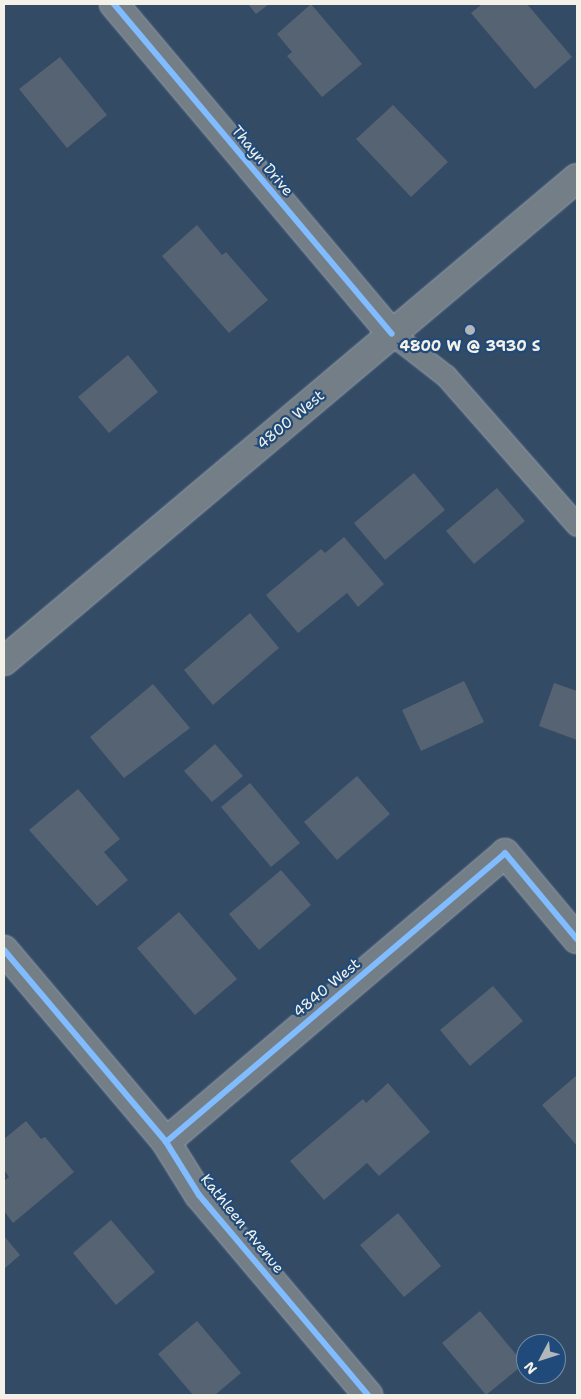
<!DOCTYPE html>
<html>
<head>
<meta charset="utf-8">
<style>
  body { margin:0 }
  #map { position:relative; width:581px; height:1399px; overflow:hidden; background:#344b65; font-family:"Shantell Sans",sans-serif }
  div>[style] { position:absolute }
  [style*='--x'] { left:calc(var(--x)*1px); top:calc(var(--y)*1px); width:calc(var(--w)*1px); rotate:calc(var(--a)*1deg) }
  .building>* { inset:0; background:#566372 }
  .roads { filter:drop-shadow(0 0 1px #9ba5af) drop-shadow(0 0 1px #9ba5af) }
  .service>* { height:21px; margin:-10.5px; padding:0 10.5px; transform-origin:10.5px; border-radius:10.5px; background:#737e87 }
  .minor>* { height:28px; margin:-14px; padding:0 14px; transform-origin:14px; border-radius:14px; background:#737e87 }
  .secondary>* { height:28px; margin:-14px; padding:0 14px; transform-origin:14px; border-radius:14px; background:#737e87 }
  .cycleway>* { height:6px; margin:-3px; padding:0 3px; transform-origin:3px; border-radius:3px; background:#80bcff }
  .dots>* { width:14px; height:14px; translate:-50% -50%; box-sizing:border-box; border:2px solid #1f4a7a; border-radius:50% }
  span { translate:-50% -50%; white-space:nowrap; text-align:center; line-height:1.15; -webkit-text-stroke:4.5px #1f4a7a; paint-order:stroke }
  .street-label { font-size:15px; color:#f4f1e8 }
  .poi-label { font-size:15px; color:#f4f1e8; font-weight:700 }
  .frame { position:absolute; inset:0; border:5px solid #f4f1e8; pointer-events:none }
  .north { position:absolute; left:516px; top:1334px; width:50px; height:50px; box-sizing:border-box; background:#1f4a7a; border:1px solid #748da6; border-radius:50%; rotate:230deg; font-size:14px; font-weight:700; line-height:20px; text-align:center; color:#f4f1e8 }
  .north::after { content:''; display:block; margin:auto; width:18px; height:22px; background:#b1b7ba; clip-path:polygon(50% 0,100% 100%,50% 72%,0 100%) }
</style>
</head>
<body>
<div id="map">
  <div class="building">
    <i style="clip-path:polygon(248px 4px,269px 4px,256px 14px)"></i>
    <i style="clip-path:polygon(311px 4px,362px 64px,322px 97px,287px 56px,292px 52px,277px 34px)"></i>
    <i style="clip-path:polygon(482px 4px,527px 4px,572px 57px,535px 89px,471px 13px)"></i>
    <i style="clip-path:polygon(60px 57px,107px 115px,67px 148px,19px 89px)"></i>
    <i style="clip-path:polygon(393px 105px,448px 162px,411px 197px,356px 139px)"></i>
    <i style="clip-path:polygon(197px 225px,222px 255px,226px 252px,268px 300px,229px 333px,162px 256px)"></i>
    <i style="clip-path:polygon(128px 355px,158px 392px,109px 433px,78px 397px)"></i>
    <i style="clip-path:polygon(414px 473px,445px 510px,385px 560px,354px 523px)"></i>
    <i style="clip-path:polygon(497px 488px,525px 521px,474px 564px,446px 531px)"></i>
    <i style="clip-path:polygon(344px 537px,384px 584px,358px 607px,347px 593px,298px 633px,266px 595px,321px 549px,325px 553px)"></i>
    <i style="clip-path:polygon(250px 613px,279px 648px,213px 705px,184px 670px)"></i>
    <i style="clip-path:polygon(464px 681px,484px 722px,421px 751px,402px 710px)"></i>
    <i style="clip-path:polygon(554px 683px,577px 691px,577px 740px,539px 726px)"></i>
    <i style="clip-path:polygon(153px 684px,190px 728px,124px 778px,90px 737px)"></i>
    <i style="clip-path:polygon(215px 744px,243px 776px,212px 802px,184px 771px)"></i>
    <i style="clip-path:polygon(357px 776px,390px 814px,337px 860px,304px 822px)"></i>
    <i style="clip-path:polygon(250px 783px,300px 843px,271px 867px,221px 807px)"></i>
    <i style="clip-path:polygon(78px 789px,120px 839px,104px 852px,128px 880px,97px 906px,29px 830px)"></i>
    <i style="clip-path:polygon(281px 870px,311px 905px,259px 950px,229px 914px)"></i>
    <i style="clip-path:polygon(179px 912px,237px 979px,195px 1015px,137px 948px)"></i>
    <i style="clip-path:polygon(493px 986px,523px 1021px,470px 1066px,440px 1030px)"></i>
    <i style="clip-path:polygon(577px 1075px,577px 1146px,542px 1105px)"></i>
    <i style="clip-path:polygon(388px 1083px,430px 1132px,379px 1176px,367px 1163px,324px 1200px,290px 1161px,363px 1099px,366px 1103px)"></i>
    <i style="clip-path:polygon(26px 1121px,41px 1139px,45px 1137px,74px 1172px,13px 1223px,4px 1211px,4px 1181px,9px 1177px,4px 1170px,4px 1139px)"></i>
    <i style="clip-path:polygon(398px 1213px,441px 1266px,404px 1297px,360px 1245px)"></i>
    <i style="clip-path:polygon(111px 1220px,155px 1272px,116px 1305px,73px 1253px)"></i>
    <i style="clip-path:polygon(4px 1236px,20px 1255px,4px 1269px)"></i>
    <i style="clip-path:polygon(480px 1311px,524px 1364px,486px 1395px,442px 1343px)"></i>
    <i style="clip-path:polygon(197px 1321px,241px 1373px,215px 1395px,193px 1395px,158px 1354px)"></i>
  </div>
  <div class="roads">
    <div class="service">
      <i style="--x:392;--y:334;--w:68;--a:37.9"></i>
      <i style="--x:446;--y:376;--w:198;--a:48.7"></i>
    </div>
    <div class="minor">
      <i style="--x:114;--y:4;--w:431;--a:49.9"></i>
      <i style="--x:4;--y:950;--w:251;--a:49.8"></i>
      <i style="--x:166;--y:1142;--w:62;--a:58.1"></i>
      <i style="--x:199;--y:1195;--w:262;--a:49.8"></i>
      <i style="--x:166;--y:1142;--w:445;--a:-40.4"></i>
      <i style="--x:505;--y:853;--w:112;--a:50.1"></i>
    </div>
    <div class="secondary">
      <i style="--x:4;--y:661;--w:749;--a:-40.13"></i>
    </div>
  </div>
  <div class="cycleway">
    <i style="--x:114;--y:4;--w:431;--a:49.9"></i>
    <i style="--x:4;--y:950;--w:251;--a:49.8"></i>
    <i style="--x:166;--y:1142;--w:62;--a:58.1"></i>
    <i style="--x:199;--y:1195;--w:262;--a:49.8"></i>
    <i style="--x:166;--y:1142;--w:445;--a:-40.4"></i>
    <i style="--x:505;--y:853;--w:112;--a:50.1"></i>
  </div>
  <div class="dots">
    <i style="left:470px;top:330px;background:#b1b7ba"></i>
  </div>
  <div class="street-label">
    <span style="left:262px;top:161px;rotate:50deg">Thayn Drive</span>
    <span style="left:291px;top:420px;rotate:-40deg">4800 West</span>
    <span style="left:327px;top:988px;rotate:-40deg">4840 West</span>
    <span style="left:242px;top:1224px;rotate:51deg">Kathleen Avenue</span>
  </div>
  <div class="poi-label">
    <span style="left:470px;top:347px">4800 W @ 3930 S</span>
  </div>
  <div class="frame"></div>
  <div class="north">N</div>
</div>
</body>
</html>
